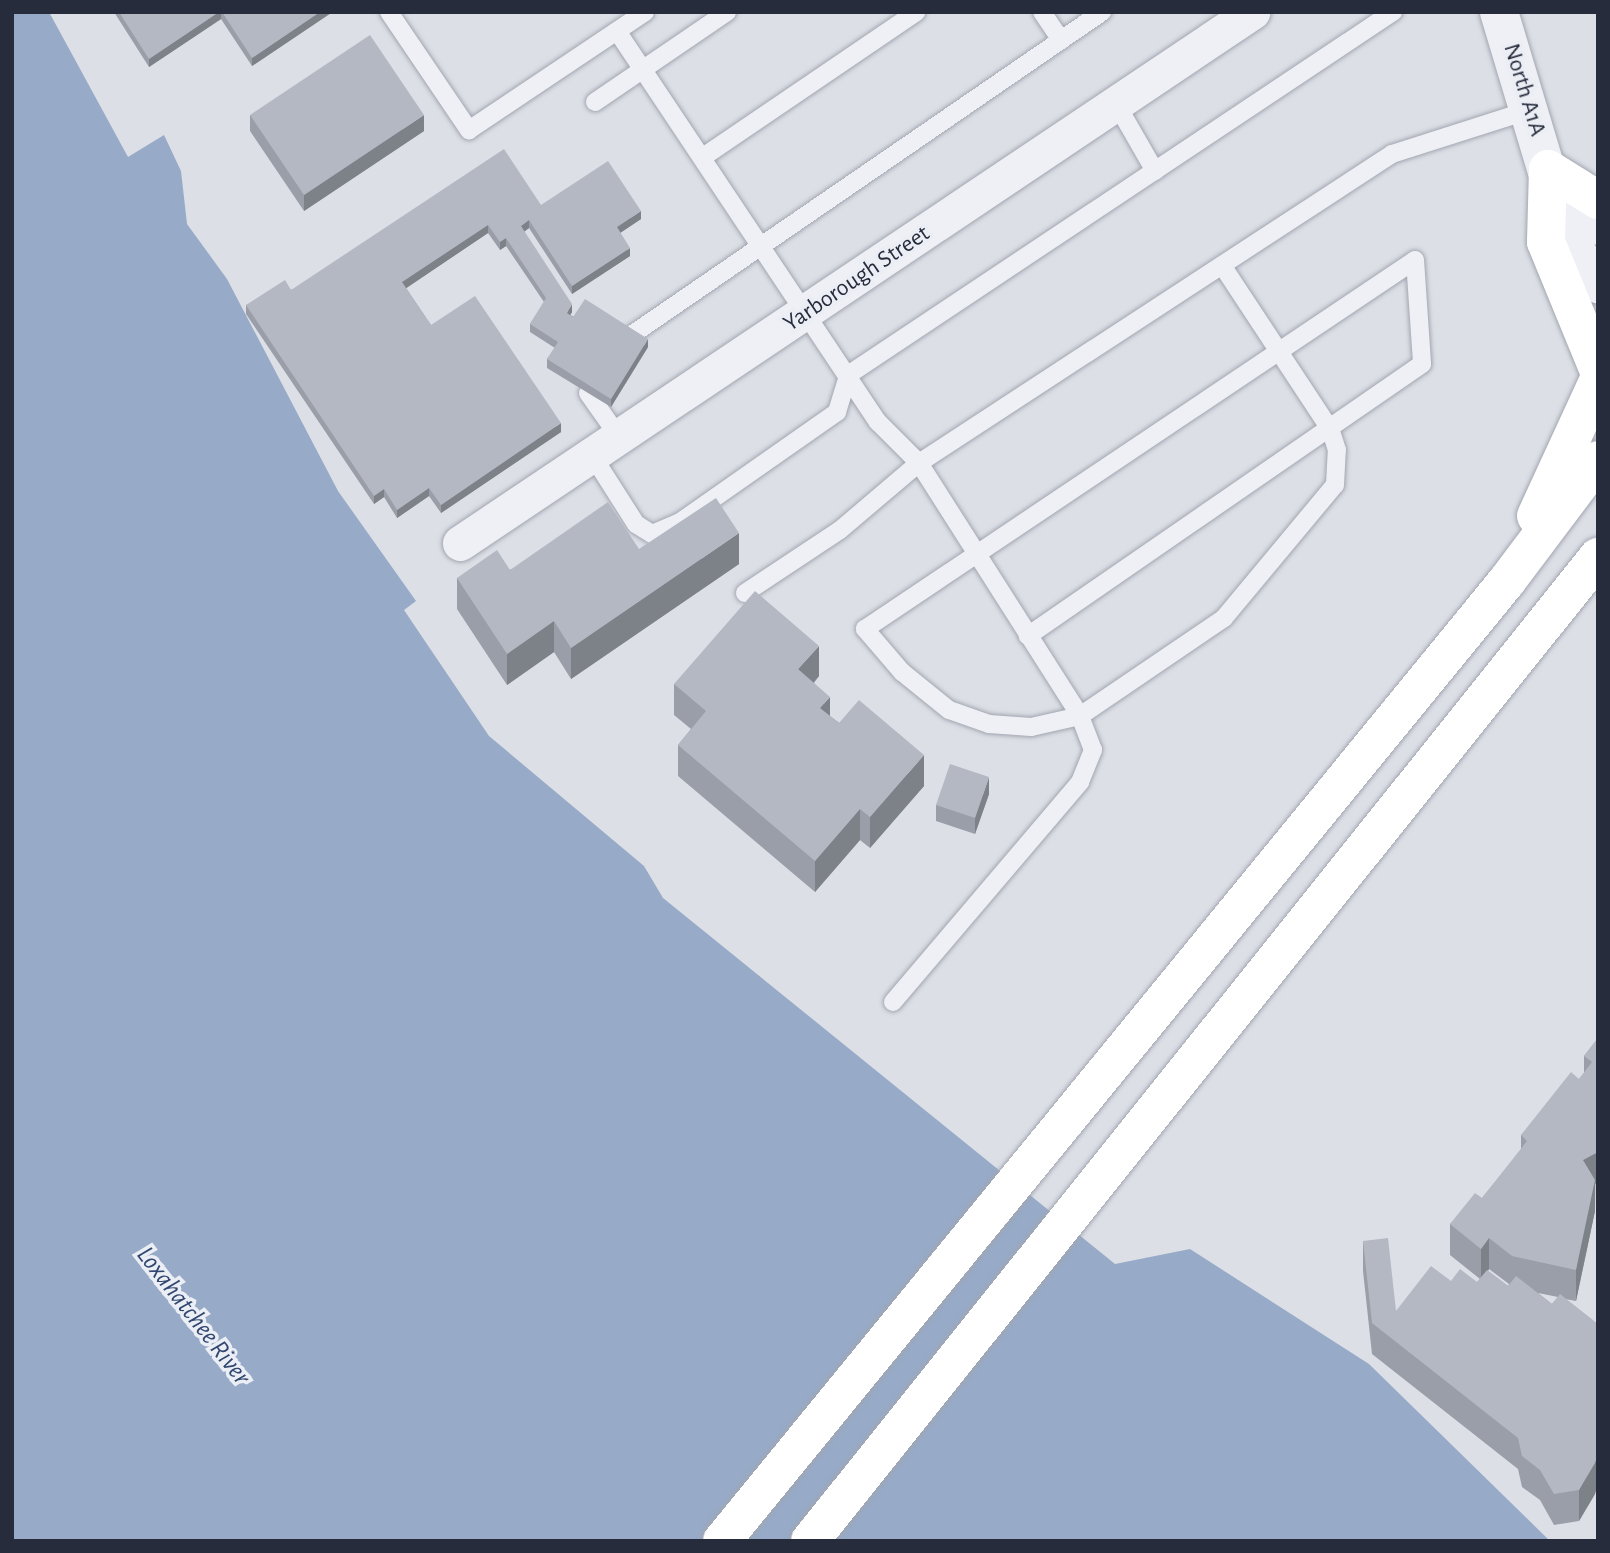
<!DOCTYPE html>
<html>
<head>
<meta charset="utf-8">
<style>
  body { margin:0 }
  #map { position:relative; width:1610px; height:1553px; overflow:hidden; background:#dcdfe6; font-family:"Alegreya Sans",sans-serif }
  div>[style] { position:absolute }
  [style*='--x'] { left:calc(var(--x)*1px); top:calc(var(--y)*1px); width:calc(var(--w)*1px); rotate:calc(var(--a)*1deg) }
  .water>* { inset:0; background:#97aac7 }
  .roads { filter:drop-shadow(0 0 2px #a2a6b0) drop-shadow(0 0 2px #a2a6b0) }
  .service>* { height:18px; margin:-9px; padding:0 9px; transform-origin:9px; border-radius:9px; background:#eff0f5 }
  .minor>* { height:35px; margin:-17.5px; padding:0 17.5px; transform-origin:17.5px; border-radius:17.5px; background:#eff0f5 }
  .tertiary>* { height:38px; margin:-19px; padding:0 19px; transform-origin:19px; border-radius:19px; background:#eff0f5 }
  .primary>* { height:38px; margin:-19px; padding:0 19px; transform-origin:19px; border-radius:19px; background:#fff }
  .wall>* { inset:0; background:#9a9ea8 }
  .shaded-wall>* { inset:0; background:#7d8188 }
  .building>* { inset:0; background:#b3b8c3 }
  span { translate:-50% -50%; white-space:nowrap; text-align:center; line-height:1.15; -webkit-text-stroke:7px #ebeef4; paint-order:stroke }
  .street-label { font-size:24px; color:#262c3c }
  .water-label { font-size:26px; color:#314770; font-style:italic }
  .frame { position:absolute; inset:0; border:14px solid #262c3c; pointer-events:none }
</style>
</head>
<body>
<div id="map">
  <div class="water">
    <i style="clip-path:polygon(12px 12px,49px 12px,128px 157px,164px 135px,181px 171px,187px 224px,227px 279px,338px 491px,416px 601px,404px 610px,489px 736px,644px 866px,663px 898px,1115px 1264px,1190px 1249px,1369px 1364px,1550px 1541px,12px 1541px)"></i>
  </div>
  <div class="roads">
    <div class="service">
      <i style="--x:389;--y:12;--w:143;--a:55.9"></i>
      <i style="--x:469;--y:130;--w:212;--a:-33.8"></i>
      <i style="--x:1042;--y:12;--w:34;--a:56"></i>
      <i style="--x:617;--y:31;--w:470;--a:56.3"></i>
      <i style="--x:878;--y:422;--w:58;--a:45"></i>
      <i style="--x:919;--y:463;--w:300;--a:57.5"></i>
      <i style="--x:1080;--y:716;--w:174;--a:-34.2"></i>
      <i style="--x:1224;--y:618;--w:173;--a:-50.2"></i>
      <i style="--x:1335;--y:485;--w:35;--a:-87"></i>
      <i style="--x:1337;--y:450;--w:22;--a:-108"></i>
      <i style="--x:1330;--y:429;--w:196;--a:-123.4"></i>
      <i style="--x:595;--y:102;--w:160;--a:-34.3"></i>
      <i style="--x:1117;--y:105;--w:76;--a:60.1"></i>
      <i style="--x:703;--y:157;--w:258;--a:-34.2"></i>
      <i style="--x:630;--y:336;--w:573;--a:-34.47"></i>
      <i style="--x:588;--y:393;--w:54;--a:54.8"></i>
      <i style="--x:592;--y:455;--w:82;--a:57.5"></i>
      <i style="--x:636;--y:524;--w:19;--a:32"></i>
      <i style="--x:652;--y:534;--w:30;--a:-23"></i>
      <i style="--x:680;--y:522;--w:192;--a:-35"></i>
      <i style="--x:837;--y:412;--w:39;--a:-73"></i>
      <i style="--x:848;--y:375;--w:655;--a:-33.67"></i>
      <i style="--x:745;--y:593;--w:114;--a:-33.6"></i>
      <i style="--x:840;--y:530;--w:104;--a:-40.3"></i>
      <i style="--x:919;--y:463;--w:565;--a:-33.16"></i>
      <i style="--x:1392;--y:154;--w:145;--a:-17.7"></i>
      <i style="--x:893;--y:1002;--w:289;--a:-49.6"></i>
      <i style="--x:1080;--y:782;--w:35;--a:-68"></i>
      <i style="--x:1093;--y:750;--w:36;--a:-111"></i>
      <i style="--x:1080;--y:716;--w:50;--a:167.3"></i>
      <i style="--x:1031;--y:727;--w:42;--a:-175.9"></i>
      <i style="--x:989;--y:724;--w:42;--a:-160.7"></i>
      <i style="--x:949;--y:710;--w:60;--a:-141"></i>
      <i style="--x:902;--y:672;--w:57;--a:-130.7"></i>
      <i style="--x:865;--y:629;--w:662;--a:-33.86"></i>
      <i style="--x:1415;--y:260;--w:104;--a:86.1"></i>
      <i style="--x:1422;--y:364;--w:479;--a:145.4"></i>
    </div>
    <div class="minor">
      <i style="--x:460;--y:543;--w:954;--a:-33.84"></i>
    </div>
    <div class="tertiary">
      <i style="--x:1499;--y:12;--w:234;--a:73.3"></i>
      <i style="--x:1566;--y:236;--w:58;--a:56.3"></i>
      <i style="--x:1555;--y:177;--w:65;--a:48.7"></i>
    </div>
    <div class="primary">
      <i style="--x:1548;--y:169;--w:73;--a:91.6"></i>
      <i style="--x:1546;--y:242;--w:137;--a:67.7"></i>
      <i style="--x:1548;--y:169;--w:59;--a:31.8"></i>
      <i style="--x:1536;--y:516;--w:149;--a:-65.3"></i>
      <i style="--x:722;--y:1541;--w:1240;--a:-50.73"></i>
      <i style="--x:1507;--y:581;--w:151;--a:-53.1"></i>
      <i style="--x:810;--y:1541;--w:1261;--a:-51.31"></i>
    </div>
  </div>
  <div class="wall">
    <i style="clip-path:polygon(114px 12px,331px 12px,331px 13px,252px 66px,221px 19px,149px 67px)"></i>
    <i style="clip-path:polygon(250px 115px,424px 131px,304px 211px,250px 131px)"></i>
    <i style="clip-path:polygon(541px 205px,641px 219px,620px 233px,630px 256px,572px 294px,529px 228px,524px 232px,572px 312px,570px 315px,648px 347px,611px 407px,547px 368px,547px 359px,555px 348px,530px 332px,530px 324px,544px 302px,506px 246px,500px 250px,488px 233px,406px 288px,431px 325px,561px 432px,441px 513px,429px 496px,397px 518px,384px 497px,374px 504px,246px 314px,246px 305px)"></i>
    <i style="clip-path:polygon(639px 549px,739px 564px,571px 679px,554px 652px,507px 685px,457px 609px,457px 578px)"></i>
    <i style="clip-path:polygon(819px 676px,814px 683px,830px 716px,924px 786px,870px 848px,860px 840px,815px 892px,678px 776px,678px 745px,691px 729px,674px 715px,674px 684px)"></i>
    <i style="clip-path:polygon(989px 794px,975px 834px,936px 821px,936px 805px)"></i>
    <i style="clip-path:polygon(evenodd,1598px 1038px,1595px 1211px,1576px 1301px,1565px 1299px,1595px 1494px,1579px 1521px,1554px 1525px,1540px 1500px,1522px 1487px,1518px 1469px,1372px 1354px,1363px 1271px,1363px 1241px,1396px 1311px,1451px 1281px,1477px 1282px,1480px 1279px,1450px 1255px,1450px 1224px,1482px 1198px,1521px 1150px,1521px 1135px,1579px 1079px,1584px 1073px,1584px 1056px,1598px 1038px,1489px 1269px,1509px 1284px,1508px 1286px,1488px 1271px,1489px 1269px,1598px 1038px,1538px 1293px,1558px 1297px,1552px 1304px,1538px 1293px)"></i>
  </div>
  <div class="shaded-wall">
    <i style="clip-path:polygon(219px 12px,221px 12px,221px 19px,149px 67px,149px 59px)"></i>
    <i style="clip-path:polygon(320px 12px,331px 13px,252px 66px,252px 58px)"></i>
    <i style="clip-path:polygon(424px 115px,424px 131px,304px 211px,304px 195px)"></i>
    <i style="clip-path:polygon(641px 211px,641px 219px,617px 235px,617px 227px)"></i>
    <i style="clip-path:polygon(529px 220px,529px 228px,521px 234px,521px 226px)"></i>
    <i style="clip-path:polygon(488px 225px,488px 233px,402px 291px,402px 282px)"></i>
    <i style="clip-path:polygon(506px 238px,506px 246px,500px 250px,500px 242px)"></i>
    <i style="clip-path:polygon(630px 248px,630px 256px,572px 294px,572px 286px)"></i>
    <i style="clip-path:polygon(572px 304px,572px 312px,567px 321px,567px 313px)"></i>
    <i style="clip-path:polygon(648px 339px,648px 347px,611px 407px,611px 399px)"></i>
    <i style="clip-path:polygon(561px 423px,561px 432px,441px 513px,441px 505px)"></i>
    <i style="clip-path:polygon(429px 488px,429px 496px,397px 518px,397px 510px)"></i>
    <i style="clip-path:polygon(384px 489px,384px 497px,374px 504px,374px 496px)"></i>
    <i style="clip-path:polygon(739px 533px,739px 564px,571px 679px,571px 648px)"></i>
    <i style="clip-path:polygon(554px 621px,554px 652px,507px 685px,507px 654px)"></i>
    <i style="clip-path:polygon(819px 646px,819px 676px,798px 700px,798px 669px)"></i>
    <i style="clip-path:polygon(830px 697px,830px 727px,820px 708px)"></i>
    <i style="clip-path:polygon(924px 755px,924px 786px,870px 848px,870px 817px)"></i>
    <i style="clip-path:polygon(989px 777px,989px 794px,975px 834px,975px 818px)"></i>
    <i style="clip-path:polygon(860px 809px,860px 840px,815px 892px,815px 861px)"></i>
    <i style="clip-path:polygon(1598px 1152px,1598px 1182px,1595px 1184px,1595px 1211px,1576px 1301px,1576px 1270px,1583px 1160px)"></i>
    <i style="clip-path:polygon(1489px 1238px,1489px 1269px,1481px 1280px,1481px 1249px)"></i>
    <i style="clip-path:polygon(1598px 1454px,1598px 1485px,1595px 1494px,1579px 1521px,1579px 1490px)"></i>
  </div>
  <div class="building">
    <i style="clip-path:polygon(119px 12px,219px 12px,149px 59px)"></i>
    <i style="clip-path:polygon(222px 12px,320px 12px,252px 58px)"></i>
    <i style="clip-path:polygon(370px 35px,424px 115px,304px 195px,250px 115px)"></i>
    <i style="clip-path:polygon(504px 149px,541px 205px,608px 161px,641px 211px,617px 227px,630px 248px,572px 286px,529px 220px,521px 226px,572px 304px,567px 313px,573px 317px,585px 299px,648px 339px,611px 399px,547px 359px,558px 342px,530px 324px,546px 298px,506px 238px,500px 242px,488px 225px,402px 282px,431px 325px,475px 296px,561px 423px,441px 505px,429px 488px,397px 510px,384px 489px,374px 496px,246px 305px,285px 280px,291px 290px)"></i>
    <i style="clip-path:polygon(716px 498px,739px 533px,571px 648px,554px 621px,507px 654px,457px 578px,497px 550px,510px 570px,608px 502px,639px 549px)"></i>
    <i style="clip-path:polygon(755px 591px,819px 646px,798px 669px,830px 697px,820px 708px,839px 723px,859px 700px,924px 755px,870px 817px,860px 809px,815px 861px,678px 745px,706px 711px,674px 684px)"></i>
    <i style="clip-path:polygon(950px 764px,989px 777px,975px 818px,936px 805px)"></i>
    <i style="clip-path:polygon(1598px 1038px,1598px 1152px,1583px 1160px,1595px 1180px,1576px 1270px,1512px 1256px,1489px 1238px,1481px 1249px,1450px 1224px,1475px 1193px,1482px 1198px,1527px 1141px,1521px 1135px,1571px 1072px,1579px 1079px,1592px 1062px,1584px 1056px)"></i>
    <i style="clip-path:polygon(1388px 1238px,1396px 1311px,1431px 1266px,1451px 1281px,1460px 1269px,1477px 1282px,1487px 1270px,1508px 1286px,1516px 1276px,1552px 1304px,1560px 1294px,1598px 1324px,1598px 1454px,1595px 1463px,1579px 1490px,1554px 1494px,1540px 1470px,1522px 1456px,1518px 1438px,1372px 1323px,1363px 1241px)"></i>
  </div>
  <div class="street-label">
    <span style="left:1524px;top:90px;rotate:73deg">North A1A</span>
    <span style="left:857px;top:279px;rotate:-34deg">Yarborough Street</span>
  </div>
  <div class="water-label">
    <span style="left:193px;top:1316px;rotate:52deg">Loxahatchee River</span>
  </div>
  <div class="frame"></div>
</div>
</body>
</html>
